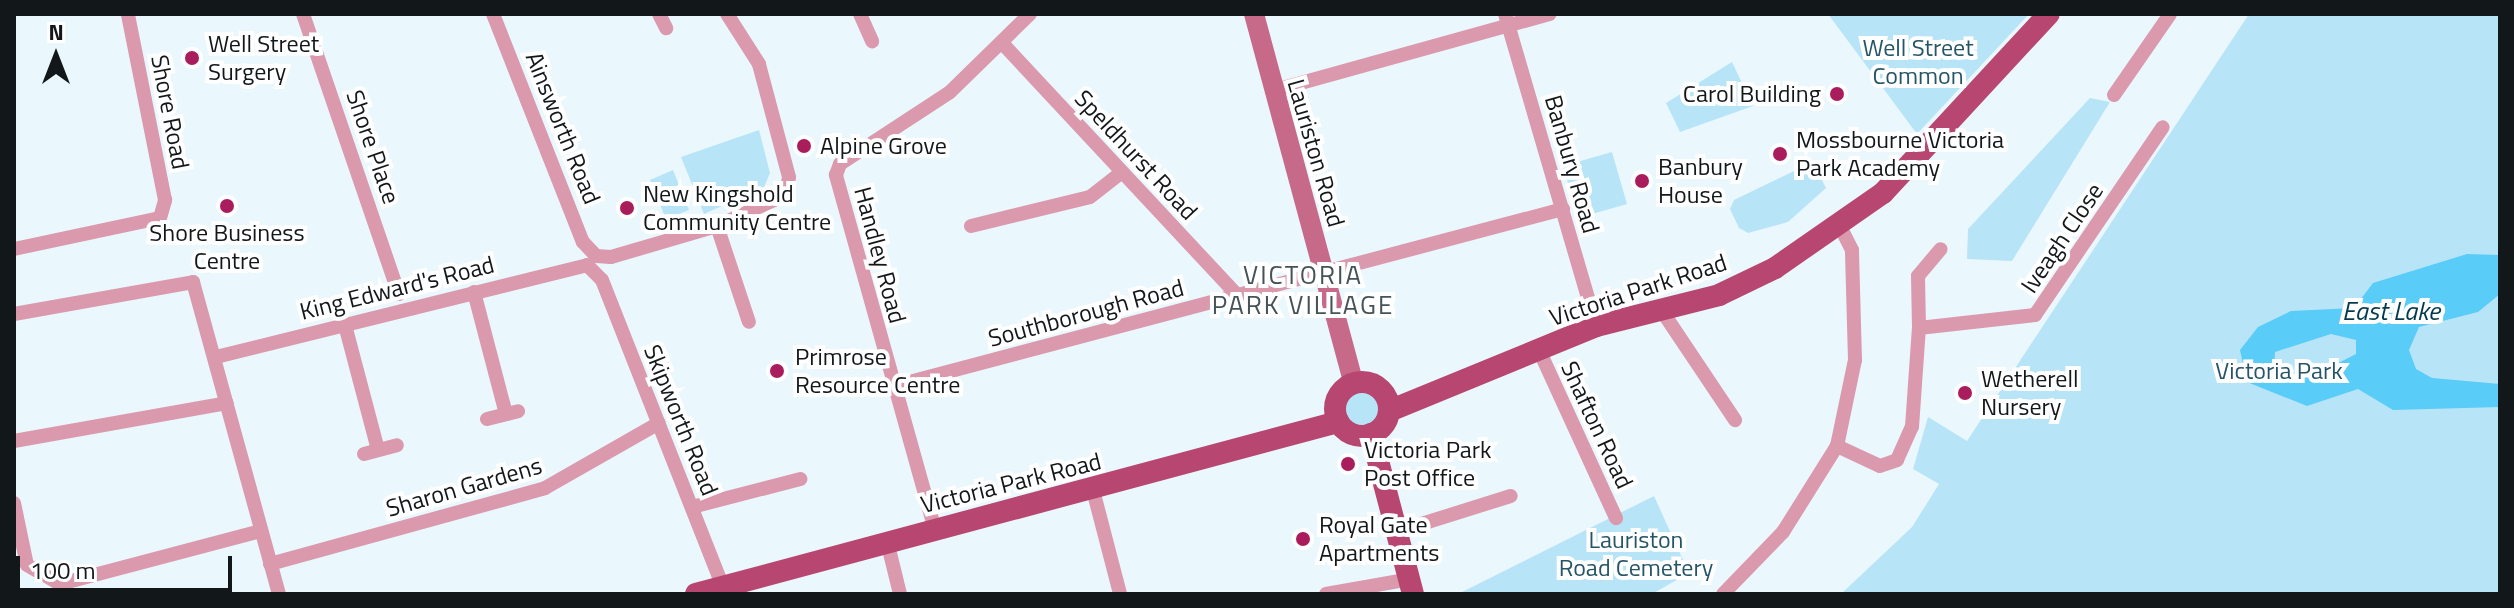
<!DOCTYPE html>
<html>
<head>
<meta charset="utf-8">
<style>
  body { margin:0 }
  #map { position:relative; width:2514px; height:608px; overflow:hidden; background:#eaf8fd; font-family:"Titillium Web",sans-serif }
  div>[style] { position:absolute }
  [style*='--x'] { left:calc(var(--x)*1px); top:calc(var(--y)*1px); width:calc(var(--w)*1px); rotate:calc(var(--a)*1deg) }
  .green>* { inset:0; background:#b8e4f7 }
  .round { border-radius:50% }
  .water>* { inset:0; background:#59ccf7 }
  .street>* { height:14px; margin:-7px; padding:0 7px; transform-origin:7px; border-radius:7px; background:#da99ac }
  .secondary>* { height:20px; margin:-10px; padding:0 10px; transform-origin:10px; border-radius:10px; background:#c76a89 }
  .primary>* { height:22px; margin:-11px; padding:0 11px; transform-origin:11px; border-radius:11px; background:#b74670 }
  .primary>.ring { margin:-11px; padding:0; box-sizing:content-box; background:none; border:22px solid #b74670; border-radius:50% }
  .dots>* { width:22px; height:22px; translate:-50% -50%; box-sizing:border-box; border:4px solid #fff; border-radius:50% }
  span { translate:-50% -50%; white-space:nowrap; text-align:center; line-height:1.15; -webkit-text-stroke:8px #fff; paint-order:stroke }
  .poi-label { font-size:24px; color:#12171a }
  .left { translate:0 -50%; text-align:left }
  .right { translate:-100% -50%; text-align:right }
  .park-label { font-size:24px; color:#255567 }
  .street-label { font-size:24px; color:#12171a }
  .neighbourhood-label { font-size:26px; color:#455359; letter-spacing:2px }
  .water-label { font-size:26px; color:#043a4c; font-style:italic }
  .frame { position:absolute; inset:0; border:16px solid #12171a; pointer-events:none }
  .north { position:absolute; left:16px; top:16px; width:80px; height:80px; -webkit-text-stroke:6px #fff; paint-order:stroke; rotate:0deg; font-size:22px; font-weight:700; line-height:32px; text-align:center; color:#12171a }
  .north::after { content:''; display:block; margin:auto; width:28px; height:36px; background:#12171a; clip-path:polygon(50% 0,100% 100%,50% 72%,0 100%) }
  .scale { position:absolute; left:16px; top:556px; width:216px; height:36px; box-sizing:border-box; border:4px solid #12171a; border-top:0; padding-left:10px; font-size:24px; line-height:28px; white-space:nowrap; color:#12171a; -webkit-text-stroke:6px #fff; paint-order:stroke }
</style>
</head>
<body>
<div id="map">
  <div class="green">
    <i style="clip-path:polygon(1828px 14px,2029px 14px,1917px 134px)"></i>
    <i style="clip-path:polygon(2249px 14px,2500px 14px,2500px 594px,1841px 594px,1912px 527px,1939px 484px,1913px 469px,1928px 417px,1967px 441px)"></i>
    <i style="clip-path:polygon(1732px 62px,1753px 106px,1680px 132px,1666px 103px)"></i>
    <i style="clip-path:polygon(2090px 98px,2110px 102px,2012px 261px,1967px 259px,1968px 229px)"></i>
    <i style="clip-path:polygon(759px 130px,770px 173px,764px 187px,704px 214px,681px 157px)"></i>
    <i style="clip-path:polygon(1612px 152px,1627px 204px,1578px 218px,1563px 166px)"></i>
    <i style="clip-path:polygon(1813px 162px,1826px 188px,1788px 222px,1748px 233px,1739px 228px,1730px 209px,1734px 200px)"></i>
    <i style="clip-path:polygon(673px 170px,689px 210px,666px 219px,650px 180px)"></i>
    <i class="round" style="left:1345px;top:392px;width:34px;height:34px"></i>
    <i style="clip-path:polygon(1654px 496px,1689px 573px,1652px 594px,1458px 594px)"></i>
  </div>
  <div class="water">
    <i style="clip-path:polygon(evenodd,2467px 254px,2500px 255px,2500px 294px,2478px 312px,2419px 327px,2409px 350px,2416px 369px,2432px 378px,2500px 384px,2500px 407px,2393px 410px,2358px 389px,2307px 406px,2247px 382px,2240px 350px,2258px 327px,2291px 311px,2354px 308px,2373px 283px,2467px 254px,2331px 334px,2356px 340px,2356px 354px,2309px 378px,2274px 368px,2275px 352px,2331px 334px)"></i>
  </div>
  <div class="street">
    <i style="--x:303;--y:14;--w:296;--a:71.1"></i>
    <i style="--x:493;--y:14;--w:245;--a:68.5"></i>
    <i style="--x:583;--y:242;--w:19;--a:47"></i>
    <i style="--x:596;--y:256;--w:15;--a:4"></i>
    <i style="--x:611;--y:257;--w:110;--a:-16.3"></i>
    <i style="--x:717;--y:226;--w:75;--a:-24.5"></i>
    <i style="--x:785;--y:195;--w:18;--a:-77"></i>
    <i style="--x:789;--y:177;--w:117;--a:-104.9"></i>
    <i style="--x:759;--y:64;--w:59;--a:-122.6"></i>
    <i style="--x:659;--y:14;--w:16;--a:63"></i>
    <i style="--x:860;--y:14;--w:30;--a:66"></i>
    <i style="--x:1505;--y:14;--w:325;--a:73.7"></i>
    <i style="--x:1003;--y:44;--w:345;--a:47"></i>
    <i style="--x:1272;--y:91;--w:288;--a:-15.5"></i>
    <i style="--x:2114;--y:95;--w:98;--a:-55.3"></i>
    <i style="--x:717;--y:226;--w:101;--a:71.6"></i>
    <i style="--x:971;--y:226;--w:122;--a:-13.7"></i>
    <i style="--x:1090;--y:197;--w:39;--a:-38"></i>
    <i style="--x:14;--y:249;--w:149;--a:-12"></i>
    <i style="--x:160;--y:218;--w:19;--a:-74"></i>
    <i style="--x:165;--y:200;--w:190;--a:-101.3"></i>
    <i style="--x:474;--y:292;--w:126;--a:75.3"></i>
    <i style="--x:1660;--y:308;--w:135;--a:56.2"></i>
    <i style="--x:14;--y:314;--w:182;--a:-10.1"></i>
    <i style="--x:193;--y:282;--w:324;--a:74.6"></i>
    <i style="--x:345;--y:325;--w:129;--a:75.2"></i>
    <i style="--x:1919;--y:328;--w:52;--a:-91.1"></i>
    <i style="--x:1918;--y:276;--w:35;--a:-50"></i>
    <i style="--x:1539;--y:350;--w:185;--a:65.4"></i>
    <i style="--x:216;--y:357;--w:382;--a:-13.9"></i>
    <i style="--x:587;--y:265;--w:21;--a:45"></i>
    <i style="--x:602;--y:280;--w:335;--a:68.5"></i>
    <i style="--x:898;--y:385;--w:688;--a:-14.82"></i>
    <i style="--x:487;--y:419;--w:32;--a:-14"></i>
    <i style="--x:14;--y:441;--w:216;--a:-10.1"></i>
    <i style="--x:1837;--y:446;--w:47;--a:24.9"></i>
    <i style="--x:1880;--y:466;--w:18;--a:-19"></i>
    <i style="--x:1897;--y:460;--w:36;--a:-66"></i>
    <i style="--x:1912;--y:427;--w:99;--a:-86"></i>
    <i style="--x:1919;--y:328;--w:117;--a:-6.4"></i>
    <i style="--x:2035;--y:315;--w:227;--a:-55.8"></i>
    <i style="--x:364;--y:454;--w:34;--a:-15"></i>
    <i style="--x:1093;--y:490;--w:107;--a:75.4"></i>
    <i style="--x:14;--y:503;--w:63;--a:78.2"></i>
    <i style="--x:27;--y:565;--w:38;--a:30"></i>
    <i style="--x:60;--y:584;--w:208;--a:-14.8"></i>
    <i style="--x:692;--y:507;--w:112;--a:-14.5"></i>
    <i style="--x:935;--y:530;--w:369;--a:-105.6"></i>
    <i style="--x:836;--y:175;--w:12;--a:-70"></i>
    <i style="--x:840;--y:164;--w:131;--a:-33.2"></i>
    <i style="--x:950;--y:92;--w:112;--a:-44.3"></i>
    <i style="--x:1399;--y:531;--w:117;--a:-17.4"></i>
    <i style="--x:887;--y:541;--w:55;--a:76.2"></i>
    <i style="--x:270;--y:564;--w:285;--a:-15.4"></i>
    <i style="--x:545;--y:488;--w:131;--a:-29.7"></i>
    <i style="--x:1326;--y:594;--w:85;--a:-10.1"></i>
    <i style="--x:1723;--y:594;--w:86;--a:-45.9"></i>
    <i style="--x:1783;--y:532;--w:102;--a:-57.9"></i>
    <i style="--x:1837;--y:446;--w:88;--a:-78.2"></i>
    <i style="--x:1855;--y:360;--w:110;--a:-91.6"></i>
    <i style="--x:1852;--y:250;--w:27;--a:-117"></i>
  </div>
  <div class="secondary">
    <i style="--x:1254;--y:14;--w:383;--a:74.9"></i>
  </div>
  <div class="primary">
    <i class="ring" style="left:1335px;top:382px;width:32px;height:32px"></i>
    <i style="--x:1389;--y:411;--w:224;--a:-22.3"></i>
    <i style="--x:1596;--y:326;--w:127;--a:-14.1"></i>
    <i style="--x:1719;--y:295;--w:62;--a:-25.7"></i>
    <i style="--x:1775;--y:268;--w:131;--a:-34.8"></i>
    <i style="--x:1883;--y:193;--w:244;--a:-47.2"></i>
    <i style="--x:1371;--y:434;--w:165;--a:75.3"></i>
    <i style="--x:696;--y:594;--w:665;--a:-15"></i>
  </div>
  <div class="dots">
    <i style="left:192px;top:58px;background:#aa1d5c"></i>
    <i style="left:1837px;top:94px;background:#aa1d5c"></i>
    <i style="left:804px;top:146px;background:#aa1d5c"></i>
    <i style="left:1780px;top:154px;background:#aa1d5c"></i>
    <i style="left:1642px;top:181px;background:#aa1d5c"></i>
    <i style="left:227px;top:206px;background:#aa1d5c"></i>
    <i style="left:627px;top:208px;background:#aa1d5c"></i>
    <i style="left:777px;top:371px;background:#aa1d5c"></i>
    <i style="left:1965px;top:393px;background:#aa1d5c"></i>
    <i style="left:1348px;top:464px;background:#aa1d5c"></i>
    <i style="left:1303px;top:539px;background:#aa1d5c"></i>
  </div>
  <div class="poi-label">
    <span class="left" style="left:208px;top:58px">Well Street<br>Surgery</span>
    <span class="right" style="left:1821px;top:94px">Carol Building</span>
    <span class="left" style="left:1796px;top:154px">Mossbourne Victoria<br>Park Academy</span>
    <span class="left" style="left:820px;top:146px">Alpine Grove</span>
    <span class="left" style="left:1658px;top:181px">Banbury<br>House</span>
    <span class="left" style="left:643px;top:208px">New Kingshold<br>Community Centre</span>
    <span style="left:227px;top:247px">Shore Business<br>Centre</span>
    <span class="left" style="left:795px;top:371px">Primrose<br>Resource Centre</span>
    <span class="left" style="left:1981px;top:393px">Wetherell<br>Nursery</span>
    <span class="left" style="left:1364px;top:464px">Victoria Park<br>Post Office</span>
    <span class="left" style="left:1319px;top:539px">Royal Gate<br>Apartments</span>
  </div>
  <div class="park-label">
    <span style="left:1918px;top:62px">Well Street<br>Common</span>
    <span style="left:2279px;top:371px">Victoria Park</span>
    <span style="left:1636px;top:554px">Lauriston<br>Road Cemetery</span>
  </div>
  <div class="street-label">
    <span style="left:170px;top:112px;rotate:79deg">Shore Road</span>
    <span style="left:563px;top:128px;rotate:68deg">Ainsworth Road</span>
    <span style="left:373px;top:147px;rotate:71deg">Shore Place</span>
    <span style="left:1316px;top:153px;rotate:74deg">Lauriston Road</span>
    <span style="left:1136px;top:155px;rotate:47deg">Speldhurst Road</span>
    <span style="left:1572px;top:164px;rotate:74deg">Banbury Road</span>
    <span style="left:2062px;top:238px;rotate:-56deg">Iveagh Close</span>
    <span style="left:880px;top:255px;rotate:75deg">Handley Road</span>
    <span style="left:397px;top:288px;rotate:-14deg">King Edward's Road</span>
    <span style="left:1638px;top:290px;rotate:-18deg">Victoria Park Road</span>
    <span style="left:1086px;top:313px;rotate:-15deg">Southborough Road</span>
    <span style="left:681px;top:420px;rotate:68deg">Skipworth Road</span>
    <span style="left:1597px;top:425px;rotate:65deg">Shafton Road</span>
    <span style="left:1011px;top:483px;rotate:-14deg">Victoria Park Road</span>
    <span style="left:464px;top:487px;rotate:-16deg">Sharon Gardens</span>
  </div>
  <div class="neighbourhood-label">
    <span style="left:1303px;top:290px">VICTORIA<br>PARK VILLAGE</span>
  </div>
  <div class="water-label">
    <span style="left:2391px;top:311px">East Lake</span>
  </div>
  <div class="frame"></div>
  <div class="north">N</div>
  <div class="scale">100 m</div>
</div>
</body>
</html>
